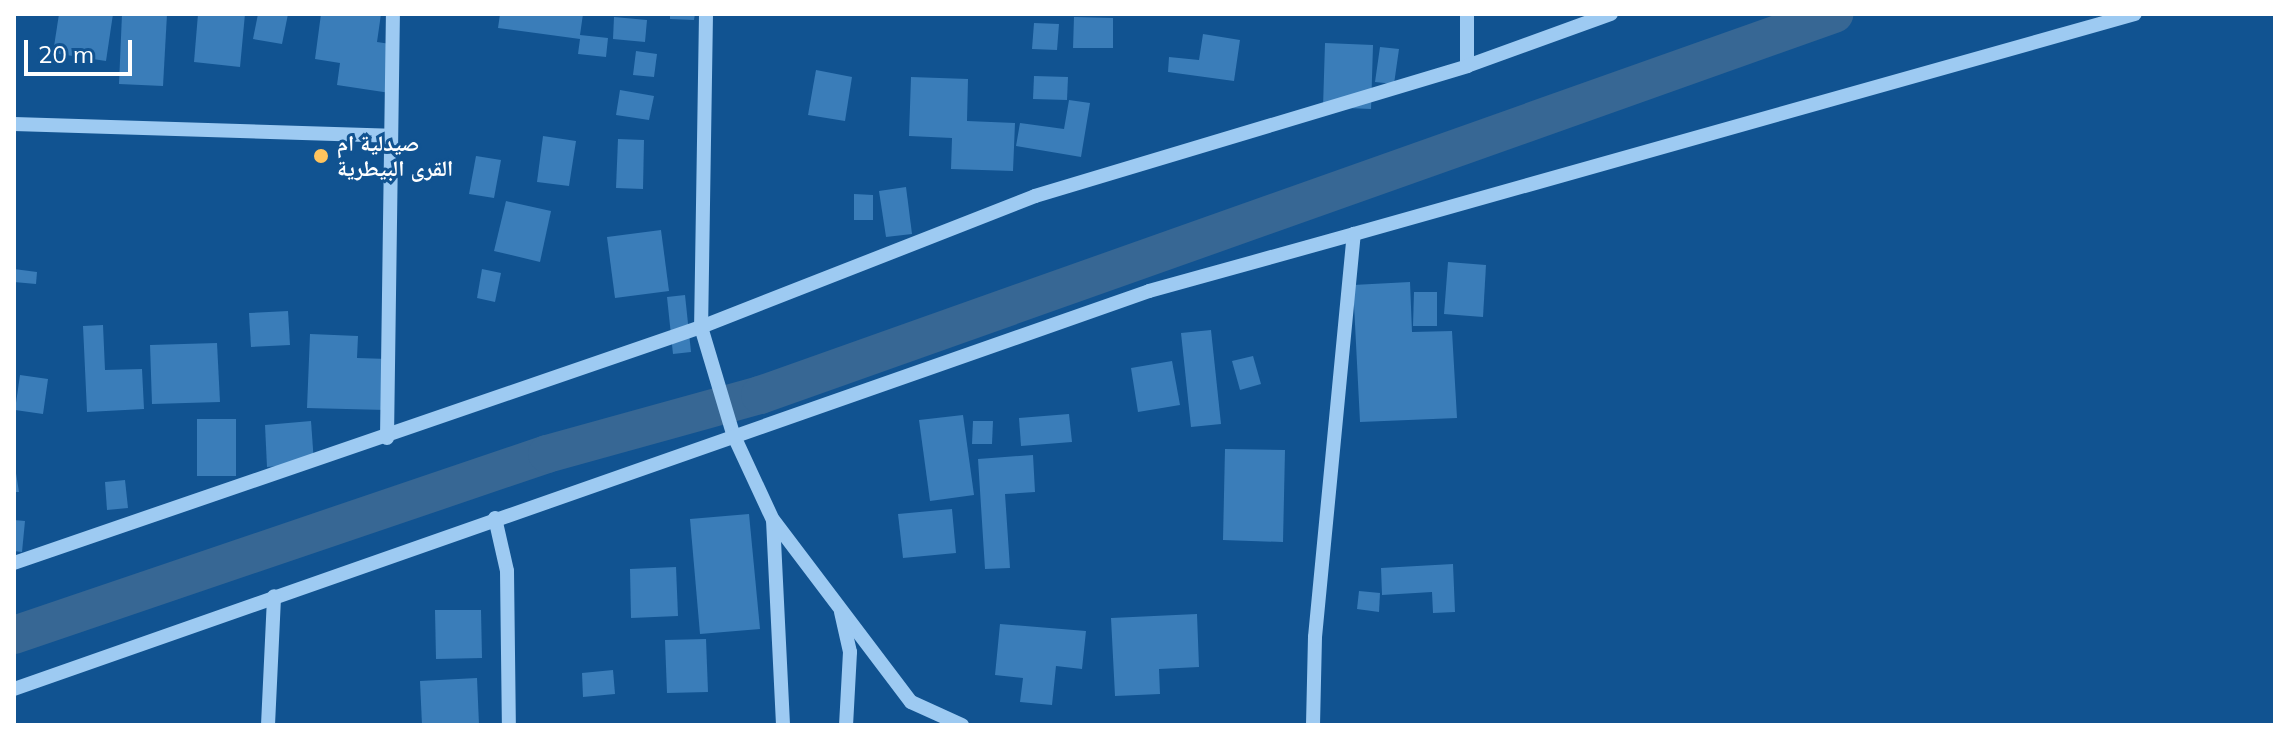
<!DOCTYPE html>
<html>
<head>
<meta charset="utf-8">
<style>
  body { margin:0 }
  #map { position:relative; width:2289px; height:739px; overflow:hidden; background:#115391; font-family:Mulish,"Noto Naskh Arabic",sans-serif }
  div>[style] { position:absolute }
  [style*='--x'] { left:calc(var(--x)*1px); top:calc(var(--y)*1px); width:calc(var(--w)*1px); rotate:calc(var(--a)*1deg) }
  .canal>* { height:38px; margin:-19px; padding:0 19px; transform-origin:19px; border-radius:19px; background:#376794 }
  .building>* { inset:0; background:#3a7db9 }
  .minor>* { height:14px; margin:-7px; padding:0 7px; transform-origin:7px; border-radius:7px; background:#9dcaf2 }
  .dots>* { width:22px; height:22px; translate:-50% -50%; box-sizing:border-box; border:4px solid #115391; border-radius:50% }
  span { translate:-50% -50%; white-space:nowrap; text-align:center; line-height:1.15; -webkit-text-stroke:6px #115391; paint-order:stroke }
  .poi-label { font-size:22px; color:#fff; font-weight:700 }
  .left { translate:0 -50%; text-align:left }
  .frame { position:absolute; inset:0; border:16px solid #fff; pointer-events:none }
  .scale { position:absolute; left:24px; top:40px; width:108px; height:36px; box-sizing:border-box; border:4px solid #fff; border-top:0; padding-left:10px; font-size:24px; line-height:28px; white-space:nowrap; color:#fff; -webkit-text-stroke:6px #115391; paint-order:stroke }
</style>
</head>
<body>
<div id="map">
  <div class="canal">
    <i style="--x:14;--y:635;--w:563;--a:-18.76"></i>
    <i style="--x:547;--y:454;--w:221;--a:-15.5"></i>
    <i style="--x:760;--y:395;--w:1140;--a:-19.53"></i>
  </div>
  <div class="building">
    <i style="clip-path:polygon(59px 14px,113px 14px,106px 61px,53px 53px)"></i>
    <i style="clip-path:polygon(122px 14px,167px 14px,163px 86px,119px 84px)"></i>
    <i style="clip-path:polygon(198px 14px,245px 14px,240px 67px,194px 62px)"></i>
    <i style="clip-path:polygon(258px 14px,288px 14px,282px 44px,253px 39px)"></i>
    <i style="clip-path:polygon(321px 14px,381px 14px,377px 42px,397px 45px,390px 93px,337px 85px,340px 63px,315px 59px)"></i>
    <i style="clip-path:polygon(500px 14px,583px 14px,580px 35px,608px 38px,606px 57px,578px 54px,580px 39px,498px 28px)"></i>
    <i style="clip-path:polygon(670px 14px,695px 14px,694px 20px,670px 19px)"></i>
    <i style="clip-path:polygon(614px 17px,647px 20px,645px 42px,613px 39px)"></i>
    <i style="clip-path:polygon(1074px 17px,1113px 18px,1113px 48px,1073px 48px)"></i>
    <i style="clip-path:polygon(1034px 23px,1059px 24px,1057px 50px,1032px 49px)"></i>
    <i style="clip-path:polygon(1203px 34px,1240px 40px,1234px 81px,1168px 72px,1169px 57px,1199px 60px)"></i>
    <i style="clip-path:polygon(1325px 43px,1373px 45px,1371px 109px,1323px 107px)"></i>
    <i style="clip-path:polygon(1380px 47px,1399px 49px,1394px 84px,1375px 82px)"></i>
    <i style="clip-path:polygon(636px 51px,657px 54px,654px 77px,633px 75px)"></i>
    <i style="clip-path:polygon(816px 70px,852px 77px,845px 121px,808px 115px)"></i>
    <i style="clip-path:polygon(1034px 76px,1068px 77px,1067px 100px,1033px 99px)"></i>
    <i style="clip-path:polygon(911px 77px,968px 79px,967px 121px,1015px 123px,1013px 171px,951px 169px,952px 138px,909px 136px)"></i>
    <i style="clip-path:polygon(620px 90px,654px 96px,649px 120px,616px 115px)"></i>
    <i style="clip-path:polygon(1069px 100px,1090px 103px,1081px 157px,1016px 146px,1020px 123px,1064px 129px)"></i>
    <i style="clip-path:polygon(543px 136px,576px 141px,569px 186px,537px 182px)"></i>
    <i style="clip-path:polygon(618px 139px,644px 140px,643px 189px,616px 188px)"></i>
    <i style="clip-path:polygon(476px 156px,501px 160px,494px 198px,469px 194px)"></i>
    <i style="clip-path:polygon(906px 187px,912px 234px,886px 237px,879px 191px)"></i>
    <i style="clip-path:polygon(854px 194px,873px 195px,873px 220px,854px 220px)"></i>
    <i style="clip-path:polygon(506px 201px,551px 211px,540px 262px,494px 251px)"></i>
    <i style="clip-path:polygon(661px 230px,669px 291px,615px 298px,607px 237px)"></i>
    <i style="clip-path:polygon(1448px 262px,1486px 265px,1483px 317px,1444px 314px)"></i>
    <i style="clip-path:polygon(14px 269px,37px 272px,36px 284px,14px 282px)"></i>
    <i style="clip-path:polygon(482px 269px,501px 273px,495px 302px,477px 298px)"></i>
    <i style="clip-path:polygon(1410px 282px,1412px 332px,1452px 331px,1457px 418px,1360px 422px,1353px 285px)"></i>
    <i style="clip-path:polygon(1414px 292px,1437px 292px,1437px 326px,1413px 326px)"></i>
    <i style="clip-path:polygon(685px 295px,691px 352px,673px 354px,667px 297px)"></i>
    <i style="clip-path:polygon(288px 311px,290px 345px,251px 347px,249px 313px)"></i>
    <i style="clip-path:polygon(103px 325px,105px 370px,142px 369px,144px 409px,87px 412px,83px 326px)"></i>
    <i style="clip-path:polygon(1211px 330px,1221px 424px,1191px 427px,1181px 333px)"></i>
    <i style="clip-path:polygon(310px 334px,358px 336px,357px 358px,388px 359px,386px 410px,307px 408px)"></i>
    <i style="clip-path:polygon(217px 343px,220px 402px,152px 404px,150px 345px)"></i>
    <i style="clip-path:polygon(1253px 356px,1261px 384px,1240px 390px,1232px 361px)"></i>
    <i style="clip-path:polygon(1172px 361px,1180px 405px,1138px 412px,1131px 368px)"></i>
    <i style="clip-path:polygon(20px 375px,48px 379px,43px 414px,15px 410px)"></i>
    <i style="clip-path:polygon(1069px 414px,1072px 442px,1021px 446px,1019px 418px)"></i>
    <i style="clip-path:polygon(963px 415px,974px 495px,930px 501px,919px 420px)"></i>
    <i style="clip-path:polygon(197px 419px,236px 419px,236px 476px,197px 476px)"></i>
    <i style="clip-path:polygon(311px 421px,314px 463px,267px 467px,265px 425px)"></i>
    <i style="clip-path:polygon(973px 421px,993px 421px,992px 444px,972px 444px)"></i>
    <i style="clip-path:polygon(1225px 449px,1285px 450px,1283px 542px,1223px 540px)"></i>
    <i style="clip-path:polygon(1033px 455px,1035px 492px,1005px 494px,1010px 568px,985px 569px,978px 459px)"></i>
    <i style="clip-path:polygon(14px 461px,19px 492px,14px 492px)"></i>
    <i style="clip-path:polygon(125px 480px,128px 508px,107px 510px,105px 482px)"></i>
    <i style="clip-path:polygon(952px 509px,956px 553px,903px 558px,898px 514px)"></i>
    <i style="clip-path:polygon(749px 514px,760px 629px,700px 634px,690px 519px)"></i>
    <i style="clip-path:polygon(14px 520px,25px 521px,22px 552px,14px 551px)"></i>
    <i style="clip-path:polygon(1453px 564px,1455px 612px,1433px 613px,1432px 592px,1382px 595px,1381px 568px)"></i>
    <i style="clip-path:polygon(676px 567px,678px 616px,631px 618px,630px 569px)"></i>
    <i style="clip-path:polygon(1359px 591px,1380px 593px,1379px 612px,1357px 609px)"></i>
    <i style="clip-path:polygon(435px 610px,481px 610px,482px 658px,436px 659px)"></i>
    <i style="clip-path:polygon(1197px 614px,1199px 667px,1159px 669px,1160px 694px,1115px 696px,1111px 618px)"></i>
    <i style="clip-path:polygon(1000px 624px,1086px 631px,1082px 669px,1056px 666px,1052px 705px,1020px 702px,1023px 678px,995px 675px)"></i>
    <i style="clip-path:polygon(706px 639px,708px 692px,667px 693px,665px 640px)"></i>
    <i style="clip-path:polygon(613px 670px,615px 694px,583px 697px,582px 673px)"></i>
    <i style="clip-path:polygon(477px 678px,479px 725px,422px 725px,420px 681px)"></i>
  </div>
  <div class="minor">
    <i style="--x:706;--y:14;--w:313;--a:90.9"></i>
    <i style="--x:701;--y:327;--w:112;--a:73.3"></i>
    <i style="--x:733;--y:434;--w:95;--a:65.1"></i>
    <i style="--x:773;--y:520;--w:205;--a:87.2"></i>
    <i style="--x:1467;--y:66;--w:52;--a:-90"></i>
    <i style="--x:14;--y:124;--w:377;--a:1.8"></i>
    <i style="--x:387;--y:438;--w:424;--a:-89.2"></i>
    <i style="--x:495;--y:518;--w:54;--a:77.2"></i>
    <i style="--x:507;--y:571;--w:154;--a:89.3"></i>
    <i style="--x:774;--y:521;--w:227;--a:52.9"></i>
    <i style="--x:911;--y:702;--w:56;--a:24.3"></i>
    <i style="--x:14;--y:563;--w:726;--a:-18.96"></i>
    <i style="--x:701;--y:327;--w:359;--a:-21.4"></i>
    <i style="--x:1035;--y:196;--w:451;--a:-16.7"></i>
    <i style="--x:1467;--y:66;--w:153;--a:-19.9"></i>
    <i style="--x:841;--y:612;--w:41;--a:77.3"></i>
    <i style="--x:850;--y:652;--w:73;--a:93.1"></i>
    <i style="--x:14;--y:689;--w:1203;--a:-19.32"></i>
    <i style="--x:1149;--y:291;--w:213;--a:-15.5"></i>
    <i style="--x:268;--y:725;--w:129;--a:-87.3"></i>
    <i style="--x:1313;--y:725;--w:88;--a:-88.7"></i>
    <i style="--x:1315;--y:637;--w:405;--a:-84.5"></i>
    <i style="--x:1354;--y:234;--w:811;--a:-15.73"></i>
  </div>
  <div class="dots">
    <i style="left:321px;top:156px;background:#ffc45e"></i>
  </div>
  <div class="poi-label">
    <span class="left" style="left:337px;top:156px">صيدلية ام<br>القرى البيطرية</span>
  </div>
  <div class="frame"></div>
  <div class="scale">20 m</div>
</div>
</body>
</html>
